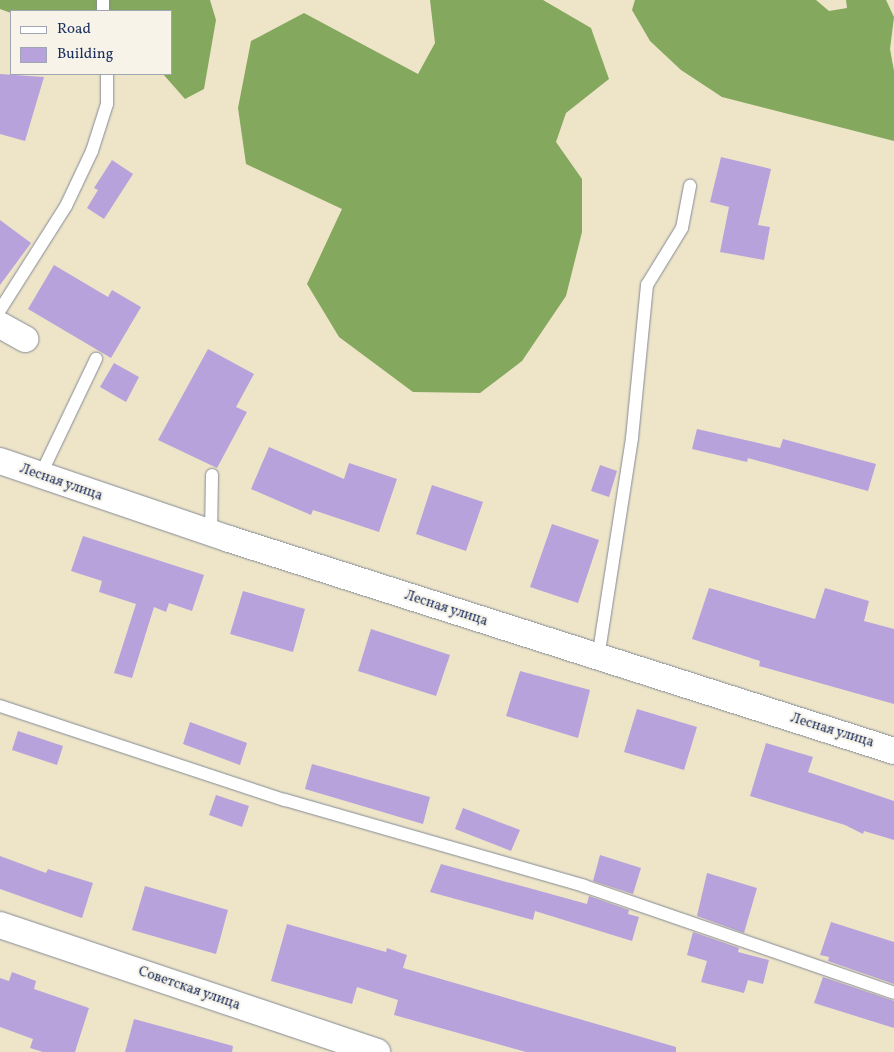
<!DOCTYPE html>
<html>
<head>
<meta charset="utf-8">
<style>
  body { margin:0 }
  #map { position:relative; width:894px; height:1052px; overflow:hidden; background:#eee5c9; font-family:Vollkorn,serif }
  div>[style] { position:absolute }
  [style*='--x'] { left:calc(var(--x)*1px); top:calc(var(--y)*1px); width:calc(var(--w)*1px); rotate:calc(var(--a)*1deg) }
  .forest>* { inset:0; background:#84a85d }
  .building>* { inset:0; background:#b7a2db }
  .roads { filter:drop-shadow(0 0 1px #848a94) drop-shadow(0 0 1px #848a94) }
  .service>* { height:12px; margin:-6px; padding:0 6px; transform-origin:6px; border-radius:6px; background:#fff }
  .minor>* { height:26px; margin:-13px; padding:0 13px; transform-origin:13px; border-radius:13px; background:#fff }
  span { translate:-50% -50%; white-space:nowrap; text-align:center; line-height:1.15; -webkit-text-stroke:4px #f7f3e8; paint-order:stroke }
  .street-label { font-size:14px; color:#1b2f5e }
  .legend { position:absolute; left:10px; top:10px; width:162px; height:65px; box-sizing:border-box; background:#f7f3e8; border:1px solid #9fa5b1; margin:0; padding:6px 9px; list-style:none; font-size:15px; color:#1b2f5e }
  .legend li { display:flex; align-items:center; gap:10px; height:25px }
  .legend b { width:25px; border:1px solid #9fa5b1 }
</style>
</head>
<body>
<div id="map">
  <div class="forest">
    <i style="clip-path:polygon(0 0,210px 0,216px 20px,204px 89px,185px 99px,163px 74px,171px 74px,171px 11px,11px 13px,0 9px)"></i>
    <i style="clip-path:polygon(430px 0,543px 0,591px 28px,609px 79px,566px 113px,556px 142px,582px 179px,582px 232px,566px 296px,522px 361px,480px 393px,413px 392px,339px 337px,307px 284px,342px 209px,246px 164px,238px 108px,251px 41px,304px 13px,418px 74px,435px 43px)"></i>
    <i style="clip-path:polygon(635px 0,816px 0,829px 11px,847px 8px,846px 0,886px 0,894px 17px,890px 49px,894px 71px,894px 141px,722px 97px,681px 70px,650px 41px,632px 10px)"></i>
  </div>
  <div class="building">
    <i style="clip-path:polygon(0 74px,44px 77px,25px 141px,0 134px)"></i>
    <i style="clip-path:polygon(721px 157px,771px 169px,758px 225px,770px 227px,764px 260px,720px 252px,729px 207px,710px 202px)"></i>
    <i style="clip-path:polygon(112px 160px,133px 174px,104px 219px,87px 208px,98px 190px,94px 188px)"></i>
    <i style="clip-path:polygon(0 220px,31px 243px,0 285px)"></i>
    <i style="clip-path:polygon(54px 265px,108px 297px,112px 290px,141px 307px,111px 358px,28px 309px)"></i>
    <i style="clip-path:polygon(208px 349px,254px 374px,236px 407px,247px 412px,217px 468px,158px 440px)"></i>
    <i style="clip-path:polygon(114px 363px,139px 377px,126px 402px,100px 387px)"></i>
    <i style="clip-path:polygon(697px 429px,780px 448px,783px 439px,876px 464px,868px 491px,748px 458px,747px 462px,692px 449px)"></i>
    <i style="clip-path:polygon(269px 447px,344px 479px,349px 463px,397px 479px,379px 532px,313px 510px,311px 515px,251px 489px)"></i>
    <i style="clip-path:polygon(600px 465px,617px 471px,609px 497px,591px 491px)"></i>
    <i style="clip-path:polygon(432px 485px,483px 502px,466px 551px,416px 534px)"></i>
    <i style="clip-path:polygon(552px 524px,599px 540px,578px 603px,530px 587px)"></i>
    <i style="clip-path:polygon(83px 536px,204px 575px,192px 611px,169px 603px,166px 612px,154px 607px,132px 678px,114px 673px,136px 604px,99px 592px,102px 581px,71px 571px)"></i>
    <i style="clip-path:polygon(709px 588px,815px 619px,825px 588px,869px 601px,864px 621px,894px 629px,894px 704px,759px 666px,760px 661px,692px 639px)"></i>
    <i style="clip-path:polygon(243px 591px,305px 609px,293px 652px,230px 634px)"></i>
    <i style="clip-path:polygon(371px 629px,450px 655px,436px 696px,358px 671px)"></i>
    <i style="clip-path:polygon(520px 671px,590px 690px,578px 738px,506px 716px)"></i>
    <i style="clip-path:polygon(637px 709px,697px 727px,684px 770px,624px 752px)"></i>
    <i style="clip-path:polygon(190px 722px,247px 743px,240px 765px,183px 744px)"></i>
    <i style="clip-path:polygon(18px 731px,63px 746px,57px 765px,12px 750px)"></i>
    <i style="clip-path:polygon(766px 743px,813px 757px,808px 772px,894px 801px,894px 840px,864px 831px,863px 834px,845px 825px,750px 796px)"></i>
    <i style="clip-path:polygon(312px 764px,430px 797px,423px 824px,305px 789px)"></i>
    <i style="clip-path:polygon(216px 795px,249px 806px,242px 827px,209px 815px)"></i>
    <i style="clip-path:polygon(463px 808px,520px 830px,511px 851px,455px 829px)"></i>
    <i style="clip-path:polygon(600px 855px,641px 868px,633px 894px,593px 881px)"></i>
    <i style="clip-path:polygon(0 856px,46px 873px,48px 869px,93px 883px,82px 918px,0 889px)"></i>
    <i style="clip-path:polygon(441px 864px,587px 904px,589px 896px,629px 910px,628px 914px,639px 917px,632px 941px,535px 911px,533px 920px,430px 892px)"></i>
    <i style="clip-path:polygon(707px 873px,757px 888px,744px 933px,697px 916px)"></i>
    <i style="clip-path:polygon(145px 886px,228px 910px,216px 954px,132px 930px)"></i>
    <i style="clip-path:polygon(831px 922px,894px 942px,894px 984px,828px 961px,829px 957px,820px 955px)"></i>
    <i style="clip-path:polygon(287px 924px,386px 952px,387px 948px,407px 955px,403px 968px,676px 1047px,676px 1052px,526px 1052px,394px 1015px,398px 1000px,357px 987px,352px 1004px,271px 981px)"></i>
    <i style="clip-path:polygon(693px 932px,739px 948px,738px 952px,769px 960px,763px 984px,748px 980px,744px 993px,701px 982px,707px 961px,687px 955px)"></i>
    <i style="clip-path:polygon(12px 972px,36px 981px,34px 989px,89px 1008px,75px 1052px,43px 1052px,30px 1048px,33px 1039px,0 1027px,0 978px,9px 981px)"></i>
    <i style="clip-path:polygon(823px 977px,894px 1001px,894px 1028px,814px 1003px)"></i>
    <i style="clip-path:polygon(134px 1019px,233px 1046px,232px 1052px,125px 1052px)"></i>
  </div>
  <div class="roads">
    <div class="service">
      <i style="--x:103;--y:0;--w:11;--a:90"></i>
      <i style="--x:0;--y:310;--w:123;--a:-57.6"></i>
      <i style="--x:66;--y:206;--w:61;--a:-64.7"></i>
      <i style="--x:92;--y:151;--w:49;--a:-72.3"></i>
      <i style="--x:107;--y:104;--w:30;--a:-90"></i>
      <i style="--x:40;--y:476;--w:130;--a:-64.4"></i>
      <i style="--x:211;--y:533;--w:58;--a:-89"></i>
      <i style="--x:598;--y:658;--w:223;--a:-81.2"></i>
      <i style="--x:632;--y:438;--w:154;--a:-84.4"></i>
      <i style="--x:647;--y:285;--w:67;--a:-58.4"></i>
      <i style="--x:682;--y:228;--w:43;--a:-79.2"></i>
      <i style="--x:0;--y:706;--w:300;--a:18.3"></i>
      <i style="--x:285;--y:800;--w:311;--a:16"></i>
      <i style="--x:584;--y:886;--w:328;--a:19"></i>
    </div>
    <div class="minor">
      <i style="--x:0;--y:325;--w:29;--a:29"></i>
      <i style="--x:0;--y:461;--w:242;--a:18.8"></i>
      <i style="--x:229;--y:539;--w:698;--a:17.68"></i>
      <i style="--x:0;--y:925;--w:398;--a:18.6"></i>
    </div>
  </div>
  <div class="street-label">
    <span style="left:61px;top:483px;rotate:19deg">Лесная улица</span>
    <span style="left:446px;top:609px;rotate:18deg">Лесная улица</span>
    <span style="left:832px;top:731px;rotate:17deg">Лесная улица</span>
    <span style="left:189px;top:989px;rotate:19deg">Советская улица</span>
  </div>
  <ul class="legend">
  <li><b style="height:6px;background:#fff"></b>Road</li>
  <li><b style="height:14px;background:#b7a2db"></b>Building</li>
  </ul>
</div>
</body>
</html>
